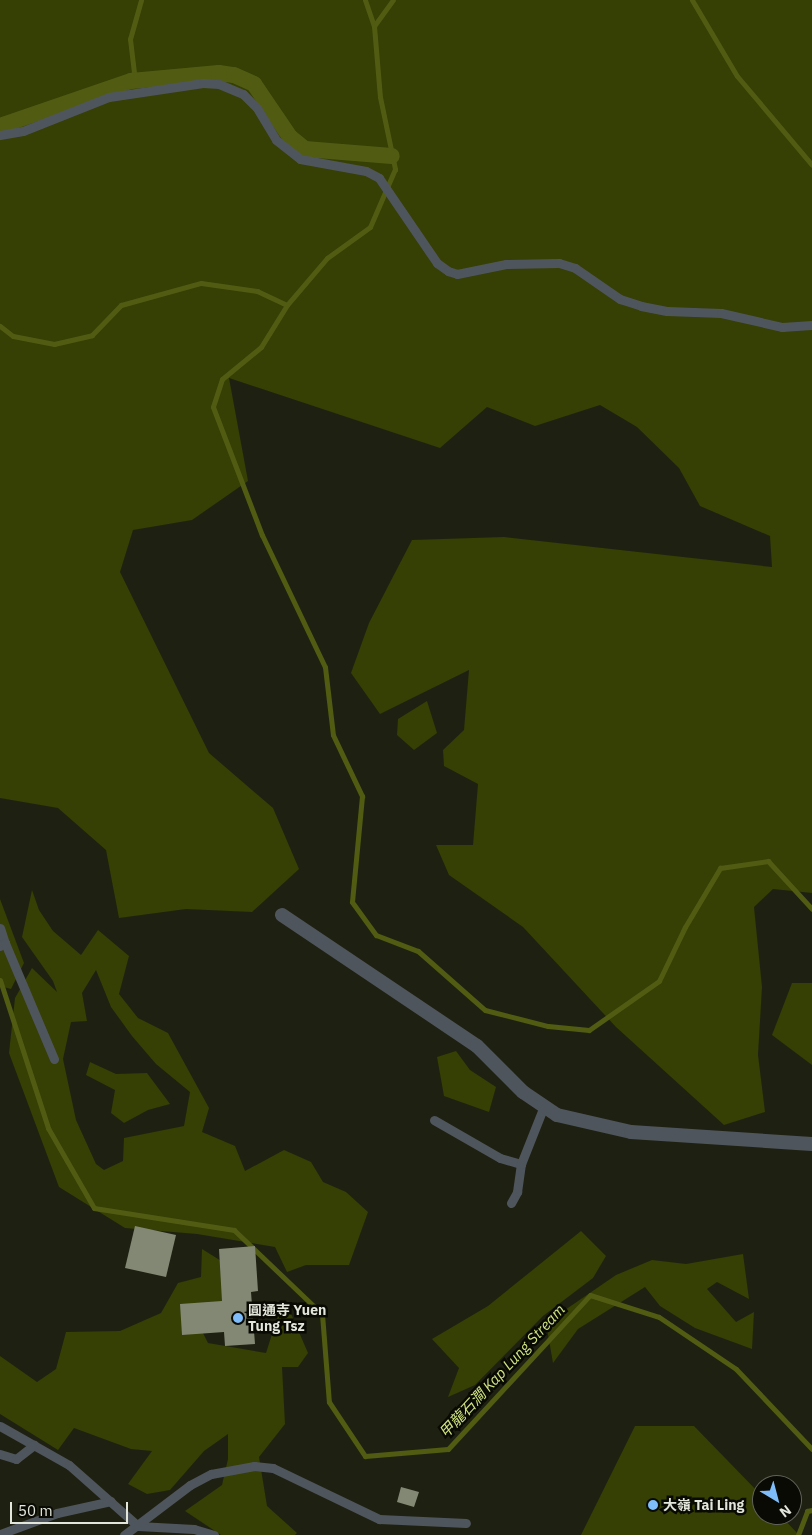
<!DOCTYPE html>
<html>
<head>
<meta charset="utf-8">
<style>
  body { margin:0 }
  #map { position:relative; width:812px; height:1535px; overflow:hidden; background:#1e2111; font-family:"IBM Plex Sans","Noto Sans TC",sans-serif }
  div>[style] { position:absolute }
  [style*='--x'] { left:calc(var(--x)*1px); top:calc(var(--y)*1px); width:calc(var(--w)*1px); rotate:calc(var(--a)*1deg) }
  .green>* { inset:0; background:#363f04 }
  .stream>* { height:5px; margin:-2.5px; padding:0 2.5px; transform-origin:2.5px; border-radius:2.5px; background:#515c12 }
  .canal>* { height:16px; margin:-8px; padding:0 8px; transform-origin:8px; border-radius:8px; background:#515c12 }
  .building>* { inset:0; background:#838874 }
  .service>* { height:9px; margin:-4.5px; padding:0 4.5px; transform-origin:4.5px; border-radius:4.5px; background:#4f555c }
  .minor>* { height:14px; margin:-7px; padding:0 7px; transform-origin:7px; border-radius:7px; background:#4f555c }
  .dots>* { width:14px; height:14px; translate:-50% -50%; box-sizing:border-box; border:2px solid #090a04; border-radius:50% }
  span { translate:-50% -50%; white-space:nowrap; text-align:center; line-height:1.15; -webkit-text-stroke:5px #090a04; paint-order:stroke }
  .poi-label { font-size:14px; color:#e3e6db; font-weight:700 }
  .left { translate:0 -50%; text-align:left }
  .water-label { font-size:15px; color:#d0e481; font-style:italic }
  .north { position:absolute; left:752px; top:1475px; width:50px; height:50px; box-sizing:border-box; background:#090a04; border:1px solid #60625a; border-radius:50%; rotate:143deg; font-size:14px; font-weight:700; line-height:20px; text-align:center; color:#e3e6db }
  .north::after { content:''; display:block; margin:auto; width:18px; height:22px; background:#7fbdfa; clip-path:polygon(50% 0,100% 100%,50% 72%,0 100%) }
  .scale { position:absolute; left:10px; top:1502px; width:118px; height:22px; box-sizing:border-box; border:2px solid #e3e6db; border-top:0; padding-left:6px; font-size:15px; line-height:18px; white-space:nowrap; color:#e3e6db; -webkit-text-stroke:4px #090a04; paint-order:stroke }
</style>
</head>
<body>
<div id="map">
  <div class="green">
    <i style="clip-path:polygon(0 0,812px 0,812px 893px,773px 889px,754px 907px,762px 987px,758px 1055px,765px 1112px,724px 1125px,616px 1027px,523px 927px,449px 875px,436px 845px,473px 845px,478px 784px,444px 766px,443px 750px,464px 730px,469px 670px,380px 714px,351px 673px,369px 623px,412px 540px,504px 537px,772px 567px,770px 536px,700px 506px,679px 468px,637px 427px,600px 405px,535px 426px,487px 407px,440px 448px,229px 378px,248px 481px,192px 520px,133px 530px,120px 572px,209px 753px,273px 808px,299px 869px,252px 912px,186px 909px,119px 918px,106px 850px,58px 808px,0 798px)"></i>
    <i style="clip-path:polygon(427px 701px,437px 733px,414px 750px,397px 735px,398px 719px)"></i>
    <i style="clip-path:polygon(evenodd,32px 890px,39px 910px,53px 931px,81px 955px,98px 930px,129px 956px,119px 994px,138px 1018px,168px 1033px,209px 1108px,202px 1132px,235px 1146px,245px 1171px,284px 1150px,311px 1162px,323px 1182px,346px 1192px,368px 1212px,349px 1265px,306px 1265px,287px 1272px,275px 1247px,197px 1234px,125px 1228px,59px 1187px,9px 1053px,15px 998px,32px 968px,57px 992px,53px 981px,22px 937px,32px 890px,96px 970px,111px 1007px,132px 1036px,156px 1064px,190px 1092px,184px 1126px,124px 1138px,123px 1161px,104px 1170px,96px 1164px,76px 1120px,63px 1059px,71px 1022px,87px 1021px,82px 993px,96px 970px)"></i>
    <i style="clip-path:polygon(0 899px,24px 963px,11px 989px,0 986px)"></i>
    <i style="clip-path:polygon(792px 983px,812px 983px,812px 1065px,772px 1035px)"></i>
    <i style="clip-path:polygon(456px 1051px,470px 1070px,496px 1087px,489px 1112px,444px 1096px,437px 1057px)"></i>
    <i style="clip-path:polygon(90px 1062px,116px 1074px,147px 1073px,170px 1104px,148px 1110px,124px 1123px,111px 1113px,115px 1090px,86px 1075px)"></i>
    <i style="clip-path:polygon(581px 1231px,606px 1256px,593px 1278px,543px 1316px,475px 1385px,448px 1397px,459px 1368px,432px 1339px,488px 1306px)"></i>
    <i style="clip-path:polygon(202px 1249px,231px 1267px,240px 1325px,198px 1323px,208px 1343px,266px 1353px,279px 1312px,289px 1309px,308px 1353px,298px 1367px,282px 1367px,285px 1424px,259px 1457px,267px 1506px,297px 1533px,295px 1535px,221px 1535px,185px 1511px,222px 1485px,228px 1459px,228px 1434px,204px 1451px,170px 1490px,147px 1494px,128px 1484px,152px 1451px,131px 1449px,74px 1428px,58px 1450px,0 1414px,0 1356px,37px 1382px,56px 1369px,66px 1332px,120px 1331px,161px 1313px,178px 1283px,201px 1277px)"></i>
    <i style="clip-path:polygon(743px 1254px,749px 1299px,717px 1282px,707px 1289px,736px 1322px,754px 1312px,752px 1349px,695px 1328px,660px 1306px,645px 1287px,578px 1329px,553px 1363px,546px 1323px,616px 1275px,652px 1260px,686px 1264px)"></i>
    <i style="clip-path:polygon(635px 1426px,694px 1426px,762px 1496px,762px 1515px,780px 1515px,799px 1535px,581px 1535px)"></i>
  </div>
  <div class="stream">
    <i style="--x:365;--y:0;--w:28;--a:71"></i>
    <i style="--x:374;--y:26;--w:71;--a:85.2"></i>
    <i style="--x:380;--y:97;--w:74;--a:78.2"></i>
    <i style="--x:395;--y:169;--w:63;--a:113.3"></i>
    <i style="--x:370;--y:227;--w:53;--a:144.2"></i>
    <i style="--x:327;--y:258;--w:62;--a:130.4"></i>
    <i style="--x:287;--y:305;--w:49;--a:121.8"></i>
    <i style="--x:261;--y:347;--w:50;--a:140.6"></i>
    <i style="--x:222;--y:379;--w:29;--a:108"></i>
    <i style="--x:213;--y:407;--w:137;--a:69.1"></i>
    <i style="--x:262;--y:535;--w:146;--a:64.5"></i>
    <i style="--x:325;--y:667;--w:68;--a:83.3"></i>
    <i style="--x:333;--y:735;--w:68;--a:64.6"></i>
    <i style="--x:362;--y:796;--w:106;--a:95.4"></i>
    <i style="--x:352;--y:902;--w:41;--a:54"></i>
    <i style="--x:376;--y:935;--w:45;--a:20.9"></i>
    <i style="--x:418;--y:951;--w:89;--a:41.4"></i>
    <i style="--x:485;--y:1010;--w:65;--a:14.3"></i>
    <i style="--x:548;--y:1026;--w:41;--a:5.6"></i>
    <i style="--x:589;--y:1030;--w:85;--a:-35"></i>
    <i style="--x:659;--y:981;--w:60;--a:-64.3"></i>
    <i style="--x:685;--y:927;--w:69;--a:-59.3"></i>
    <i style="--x:720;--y:868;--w:49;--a:-8.3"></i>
    <i style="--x:768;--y:861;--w:65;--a:47.5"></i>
    <i style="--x:692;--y:0;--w:88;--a:59.4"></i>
    <i style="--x:737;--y:76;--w:116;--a:49.9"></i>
    <i style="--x:374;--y:26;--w:32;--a:-54"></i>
    <i style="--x:135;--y:81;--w:42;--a:-96.8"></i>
    <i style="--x:130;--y:39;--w:41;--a:-74.2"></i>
    <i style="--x:0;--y:326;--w:16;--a:38"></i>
    <i style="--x:13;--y:336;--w:42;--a:11"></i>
    <i style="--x:54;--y:344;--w:39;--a:-13"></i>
    <i style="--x:92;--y:335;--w:42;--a:-46"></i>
    <i style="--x:121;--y:305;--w:83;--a:-15.4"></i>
    <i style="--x:201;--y:283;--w:57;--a:8.1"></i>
    <i style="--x:257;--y:291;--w:33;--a:25"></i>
    <i style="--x:0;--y:980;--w:156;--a:72"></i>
    <i style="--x:48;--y:1128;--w:92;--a:60.1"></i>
    <i style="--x:94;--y:1208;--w:142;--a:8.9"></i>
    <i style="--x:234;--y:1230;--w:122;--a:43.7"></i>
    <i style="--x:322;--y:1314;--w:88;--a:85.5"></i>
    <i style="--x:329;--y:1402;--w:65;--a:56.3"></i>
    <i style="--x:365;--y:1456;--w:83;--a:-4.8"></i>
    <i style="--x:448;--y:1449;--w:209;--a:-47.3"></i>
    <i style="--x:590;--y:1295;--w:72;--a:17.7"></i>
    <i style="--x:659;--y:1317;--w:93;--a:34"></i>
    <i style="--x:736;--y:1369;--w:110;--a:46.5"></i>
    <i style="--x:798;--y:1535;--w:26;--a:-69"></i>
    <i style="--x:807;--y:1511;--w:5;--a:-11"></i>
  </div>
  <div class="canal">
    <i style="--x:0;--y:126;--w:139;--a:-19"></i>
    <i style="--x:131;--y:81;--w:88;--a:-5.2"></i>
    <i style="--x:219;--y:73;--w:15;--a:8"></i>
    <i style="--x:234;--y:75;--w:22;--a:24"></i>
    <i style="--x:254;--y:84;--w:64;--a:55.8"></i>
    <i style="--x:290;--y:137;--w:19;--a:39"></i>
    <i style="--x:305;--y:149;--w:87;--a:4.6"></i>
  </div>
  <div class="building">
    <i style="clip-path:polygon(135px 1226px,176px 1235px,166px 1277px,125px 1268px)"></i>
    <i style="clip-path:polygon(255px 1246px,258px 1291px,251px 1292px,255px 1344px,225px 1346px,224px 1332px,182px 1335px,180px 1304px,222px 1301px,219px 1249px)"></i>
    <i style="clip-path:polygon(401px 1487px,419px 1492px,414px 1507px,397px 1502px)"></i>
  </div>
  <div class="service">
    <i style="--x:0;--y:135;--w:23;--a:-10"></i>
    <i style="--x:23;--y:131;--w:92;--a:-21.6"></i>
    <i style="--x:109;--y:97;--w:95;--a:-8.5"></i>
    <i style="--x:203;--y:83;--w:16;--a:4"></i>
    <i style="--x:219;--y:84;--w:26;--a:23"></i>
    <i style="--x:243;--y:94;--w:20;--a:45"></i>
    <i style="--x:257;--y:108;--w:37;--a:59"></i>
    <i style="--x:276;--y:140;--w:31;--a:38"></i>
    <i style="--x:300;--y:159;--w:67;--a:10.3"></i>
    <i style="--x:366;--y:171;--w:15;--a:28"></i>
    <i style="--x:379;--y:178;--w:103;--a:55.7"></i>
    <i style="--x:437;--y:263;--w:14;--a:36"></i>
    <i style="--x:448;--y:271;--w:9;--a:18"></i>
    <i style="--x:457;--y:274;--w:50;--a:-11.5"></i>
    <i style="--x:506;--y:264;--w:53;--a:-1.1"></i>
    <i style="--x:559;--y:263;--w:17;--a:17"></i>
    <i style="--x:575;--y:268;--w:55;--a:34.6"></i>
    <i style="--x:620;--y:299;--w:22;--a:18"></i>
    <i style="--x:641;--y:306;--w:26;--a:11"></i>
    <i style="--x:667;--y:311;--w:54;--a:2.1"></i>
    <i style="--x:721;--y:313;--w:63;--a:12.9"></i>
    <i style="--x:782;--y:327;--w:30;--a:-4"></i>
    <i style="--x:0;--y:928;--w:16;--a:72"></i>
    <i style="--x:0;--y:946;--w:6;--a:-31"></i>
    <i style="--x:5;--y:943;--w:126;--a:67.1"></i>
    <i style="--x:434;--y:1120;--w:76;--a:29.9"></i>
    <i style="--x:500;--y:1158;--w:22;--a:16"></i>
    <i style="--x:511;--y:1203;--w:13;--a:-61"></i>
    <i style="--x:517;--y:1192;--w:28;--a:-82"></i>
    <i style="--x:521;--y:1164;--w:62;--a:-68.4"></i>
    <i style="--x:0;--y:1426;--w:79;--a:29.5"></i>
    <i style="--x:69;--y:1465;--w:92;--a:41.5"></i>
    <i style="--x:138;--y:1526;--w:56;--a:3.1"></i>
    <i style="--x:194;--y:1529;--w:21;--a:17"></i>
    <i style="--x:0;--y:1454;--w:17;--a:17"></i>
    <i style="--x:16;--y:1459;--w:23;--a:-38"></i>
    <i style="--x:0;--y:1534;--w:61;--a:-20.2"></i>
    <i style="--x:57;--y:1513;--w:55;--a:-12.5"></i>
    <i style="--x:124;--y:1535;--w:83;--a:-37.1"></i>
    <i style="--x:190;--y:1485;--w:24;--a:-28"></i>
    <i style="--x:211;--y:1474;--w:44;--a:-10.5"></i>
    <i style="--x:254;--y:1466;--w:19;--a:6"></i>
    <i style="--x:273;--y:1468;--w:118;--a:25.7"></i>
    <i style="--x:379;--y:1519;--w:87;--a:2.6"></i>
  </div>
  <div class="minor">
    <i style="--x:282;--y:915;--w:235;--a:33.9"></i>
    <i style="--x:477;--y:1046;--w:65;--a:45"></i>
    <i style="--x:523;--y:1092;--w:41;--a:34.1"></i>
    <i style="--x:557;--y:1115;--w:76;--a:12.9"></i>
    <i style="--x:631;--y:1132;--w:181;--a:3.8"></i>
  </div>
  <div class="dots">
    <i style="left:238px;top:1318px;background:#7fbdfa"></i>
    <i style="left:653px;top:1505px;background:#7fbdfa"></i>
  </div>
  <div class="poi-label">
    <span class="left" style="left:248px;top:1318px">圓通寺 Yuen<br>Tung Tsz</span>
    <span class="left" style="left:663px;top:1505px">大嶺 Tai Ling</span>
  </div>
  <div class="water-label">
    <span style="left:502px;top:1371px;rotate:-47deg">甲龍石澗 Kap Lung Stream</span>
  </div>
  <div class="north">N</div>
  <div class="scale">50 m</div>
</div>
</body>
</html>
